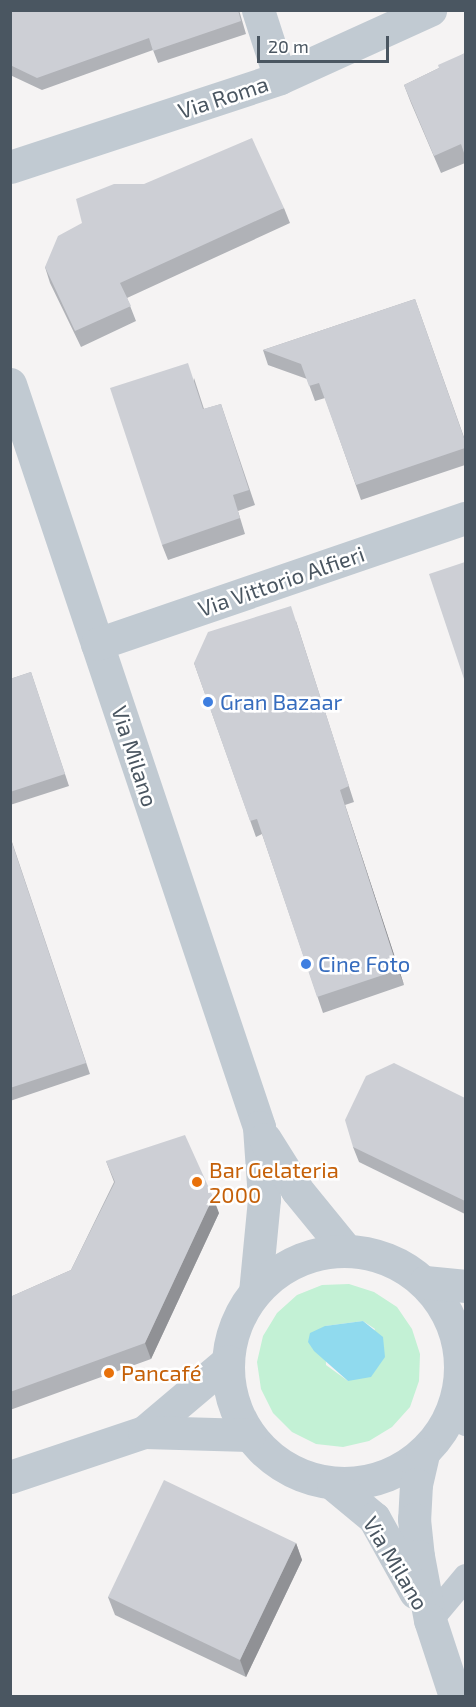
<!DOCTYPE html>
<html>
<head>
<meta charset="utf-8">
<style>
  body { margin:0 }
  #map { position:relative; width:476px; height:1707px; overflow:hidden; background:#f5f3f3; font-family:"Exo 2",sans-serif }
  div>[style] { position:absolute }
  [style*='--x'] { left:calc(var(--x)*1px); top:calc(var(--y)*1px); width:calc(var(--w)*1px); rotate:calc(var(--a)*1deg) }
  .green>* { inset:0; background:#c3f1d5 }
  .water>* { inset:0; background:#90daee }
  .service>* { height:26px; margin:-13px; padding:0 13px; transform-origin:13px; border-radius:13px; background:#c1cad2 }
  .minor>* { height:33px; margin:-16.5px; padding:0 16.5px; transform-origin:16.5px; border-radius:16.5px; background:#c1cad2 }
  .minor>.ring { margin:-16.5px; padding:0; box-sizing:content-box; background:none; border:33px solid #c1cad2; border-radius:50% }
  .wall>* { inset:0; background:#b0b2b7 }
  .shaded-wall>* { inset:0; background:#909195 }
  .building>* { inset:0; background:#cdcfd5 }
  .dots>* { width:16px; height:16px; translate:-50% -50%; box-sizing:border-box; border:3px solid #fff; border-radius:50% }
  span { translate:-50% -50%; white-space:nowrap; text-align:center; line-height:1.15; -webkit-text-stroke:5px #fff; paint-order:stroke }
  .street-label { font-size:22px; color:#4a5661 }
  .shop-label { font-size:22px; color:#366cbe }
  .left { translate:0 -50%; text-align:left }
  .food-label { font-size:22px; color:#c56008 }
  .frame { position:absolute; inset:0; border:12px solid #4a5661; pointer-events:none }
  .scale { position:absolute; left:257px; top:36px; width:132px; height:27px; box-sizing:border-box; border:3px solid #4a5661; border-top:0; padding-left:8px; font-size:18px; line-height:21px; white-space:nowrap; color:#4a5661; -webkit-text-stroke:4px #fff; paint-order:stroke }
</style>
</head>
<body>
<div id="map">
  <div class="green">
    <i style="clip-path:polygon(evenodd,349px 1284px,374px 1292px,397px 1307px,412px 1329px,420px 1354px,419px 1381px,410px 1407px,392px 1427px,369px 1441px,343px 1447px,316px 1444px,292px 1432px,273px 1413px,261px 1389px,257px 1362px,263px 1336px,277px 1313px,297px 1295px,322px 1285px,349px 1284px,363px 1321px,375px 1329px,348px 1381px,326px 1365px,325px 1326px,363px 1321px)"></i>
  </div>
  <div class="water">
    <i style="clip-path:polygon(363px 1321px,383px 1337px,385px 1357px,371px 1377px,348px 1381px,314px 1351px,308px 1342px,310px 1333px,325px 1326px)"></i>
  </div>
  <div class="service">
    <i style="--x:452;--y:1414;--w:17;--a:33"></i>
    <i style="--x:430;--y:1620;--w:56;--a:-50.1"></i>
  </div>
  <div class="minor">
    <i style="--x:258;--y:10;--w:71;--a:72.1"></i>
    <i style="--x:10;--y:167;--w:284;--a:-18.2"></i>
    <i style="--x:280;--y:78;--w:165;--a:-24.4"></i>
    <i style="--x:10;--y:384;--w:784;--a:71.47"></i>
    <i style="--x:259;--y:1127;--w:72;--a:86"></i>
    <i style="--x:264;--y:1199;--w:94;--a:95.5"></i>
    <i style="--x:97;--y:644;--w:390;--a:-18.9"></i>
    <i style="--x:265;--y:1139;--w:60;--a:57.9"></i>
    <i style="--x:297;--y:1190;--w:77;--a:50.8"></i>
    <i class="ring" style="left:228px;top:1251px;width:199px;height:199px"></i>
    <i style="--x:425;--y:1282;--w:41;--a:5.6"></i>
    <i style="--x:144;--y:1432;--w:110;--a:-40.2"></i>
    <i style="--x:423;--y:1454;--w:31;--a:103"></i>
    <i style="--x:416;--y:1484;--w:35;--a:93"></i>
    <i style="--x:414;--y:1519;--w:37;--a:84"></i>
    <i style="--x:418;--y:1556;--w:65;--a:79.4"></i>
    <i style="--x:430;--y:1620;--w:80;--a:71.8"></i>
    <i style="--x:10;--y:1477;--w:141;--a:-18.6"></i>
    <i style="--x:144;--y:1432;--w:105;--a:1.6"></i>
    <i style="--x:333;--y:1484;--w:53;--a:39.7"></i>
    <i style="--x:374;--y:1518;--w:85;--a:61"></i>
  </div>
  <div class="wall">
    <i style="clip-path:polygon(10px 10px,239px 10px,246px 34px,158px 63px,153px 50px,42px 90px,10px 75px)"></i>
    <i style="clip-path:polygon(465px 53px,465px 163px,441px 173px,411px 103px,404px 85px,439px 68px)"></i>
    <i style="clip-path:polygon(284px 208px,290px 223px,127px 298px,136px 321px,81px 347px,50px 283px,45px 267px)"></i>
    <i style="clip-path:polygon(415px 299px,465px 440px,465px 465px,361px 500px,325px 398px,315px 401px,307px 379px,268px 365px,263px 350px)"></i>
    <i style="clip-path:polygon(194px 378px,204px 409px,221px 404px,255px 505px,238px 511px,245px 534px,168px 560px,162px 545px)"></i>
    <i style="clip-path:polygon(296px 621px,354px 802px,345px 805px,404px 985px,323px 1013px,262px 834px,256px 837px,194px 663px)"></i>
    <i style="clip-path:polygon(31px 672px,69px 786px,10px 805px,10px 679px)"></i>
    <i style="clip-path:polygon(10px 836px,90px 1074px,10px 1101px)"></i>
    <i style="clip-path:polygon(465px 1098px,465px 1214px,359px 1162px,353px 1147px)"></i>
    <i style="clip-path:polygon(106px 1161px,219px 1213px,151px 1359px,10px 1410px,10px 1297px,71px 1270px,114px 1182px)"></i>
    <i style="clip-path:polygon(296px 1543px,302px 1560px,246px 1677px,115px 1615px,108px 1597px)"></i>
  </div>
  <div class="shaded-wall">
    <i style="clip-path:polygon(340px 790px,345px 805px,404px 985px,398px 970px)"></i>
    <i style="clip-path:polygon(213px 1197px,219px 1213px,151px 1359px,145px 1343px)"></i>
    <i style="clip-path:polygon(296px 1543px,302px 1560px,246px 1677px,240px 1660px)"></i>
  </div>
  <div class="building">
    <i style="clip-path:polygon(10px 10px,238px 10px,241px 21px,153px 51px,149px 38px,37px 78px,10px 65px)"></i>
    <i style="clip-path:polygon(465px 53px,465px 156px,461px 144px,434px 156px,404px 85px,439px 68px,438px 65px)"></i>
    <i style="clip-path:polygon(252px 138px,284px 208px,120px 283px,131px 306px,75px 331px,45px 267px,58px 236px,82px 223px,76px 199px,114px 184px,144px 184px)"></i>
    <i style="clip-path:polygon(415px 299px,465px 441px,465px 448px,356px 485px,319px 383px,309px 386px,301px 364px,263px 350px)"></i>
    <i style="clip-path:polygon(188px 363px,203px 409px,221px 404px,249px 490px,233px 495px,240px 518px,162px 545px,110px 388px)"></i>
    <i style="clip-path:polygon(465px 562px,465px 682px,429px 574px)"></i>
    <i style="clip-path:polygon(291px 606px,349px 786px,340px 790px,398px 970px,317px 997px,257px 819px,250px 821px,194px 663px,208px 632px)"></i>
    <i style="clip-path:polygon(31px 672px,65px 774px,10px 792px,10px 679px)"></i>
    <i style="clip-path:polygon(10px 837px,86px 1063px,10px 1088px)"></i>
    <i style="clip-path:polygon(394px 1063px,465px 1098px,465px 1201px,353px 1147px,345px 1120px,366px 1076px)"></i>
    <i style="clip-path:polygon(185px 1135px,213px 1197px,145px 1343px,10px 1392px,10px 1297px,71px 1270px,115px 1182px,106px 1161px)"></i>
    <i style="clip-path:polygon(164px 1480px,296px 1543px,240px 1660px,108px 1597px)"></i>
  </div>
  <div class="dots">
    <i style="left:208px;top:702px;background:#3f7fe0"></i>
    <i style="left:306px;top:964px;background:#3f7fe0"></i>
    <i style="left:197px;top:1182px;background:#e8710a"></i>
    <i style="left:109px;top:1373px;background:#e8710a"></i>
  </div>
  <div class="street-label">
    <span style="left:223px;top:97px;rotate:-18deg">Via Roma</span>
    <span style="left:281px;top:581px;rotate:-19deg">Via Vittorio Alfieri</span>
    <span style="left:135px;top:756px;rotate:72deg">Via Milano</span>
    <span style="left:396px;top:1563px;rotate:59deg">Via Milano</span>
  </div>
  <div class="shop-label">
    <span class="left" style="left:220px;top:702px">Gran Bazaar</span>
    <span class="left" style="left:318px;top:964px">Cine Foto</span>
  </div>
  <div class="food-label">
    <span class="left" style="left:209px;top:1182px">Bar Gelateria<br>2000</span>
    <span class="left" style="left:121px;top:1373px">Pancafé</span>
  </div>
  <div class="frame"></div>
  <div class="scale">20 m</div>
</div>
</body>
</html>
